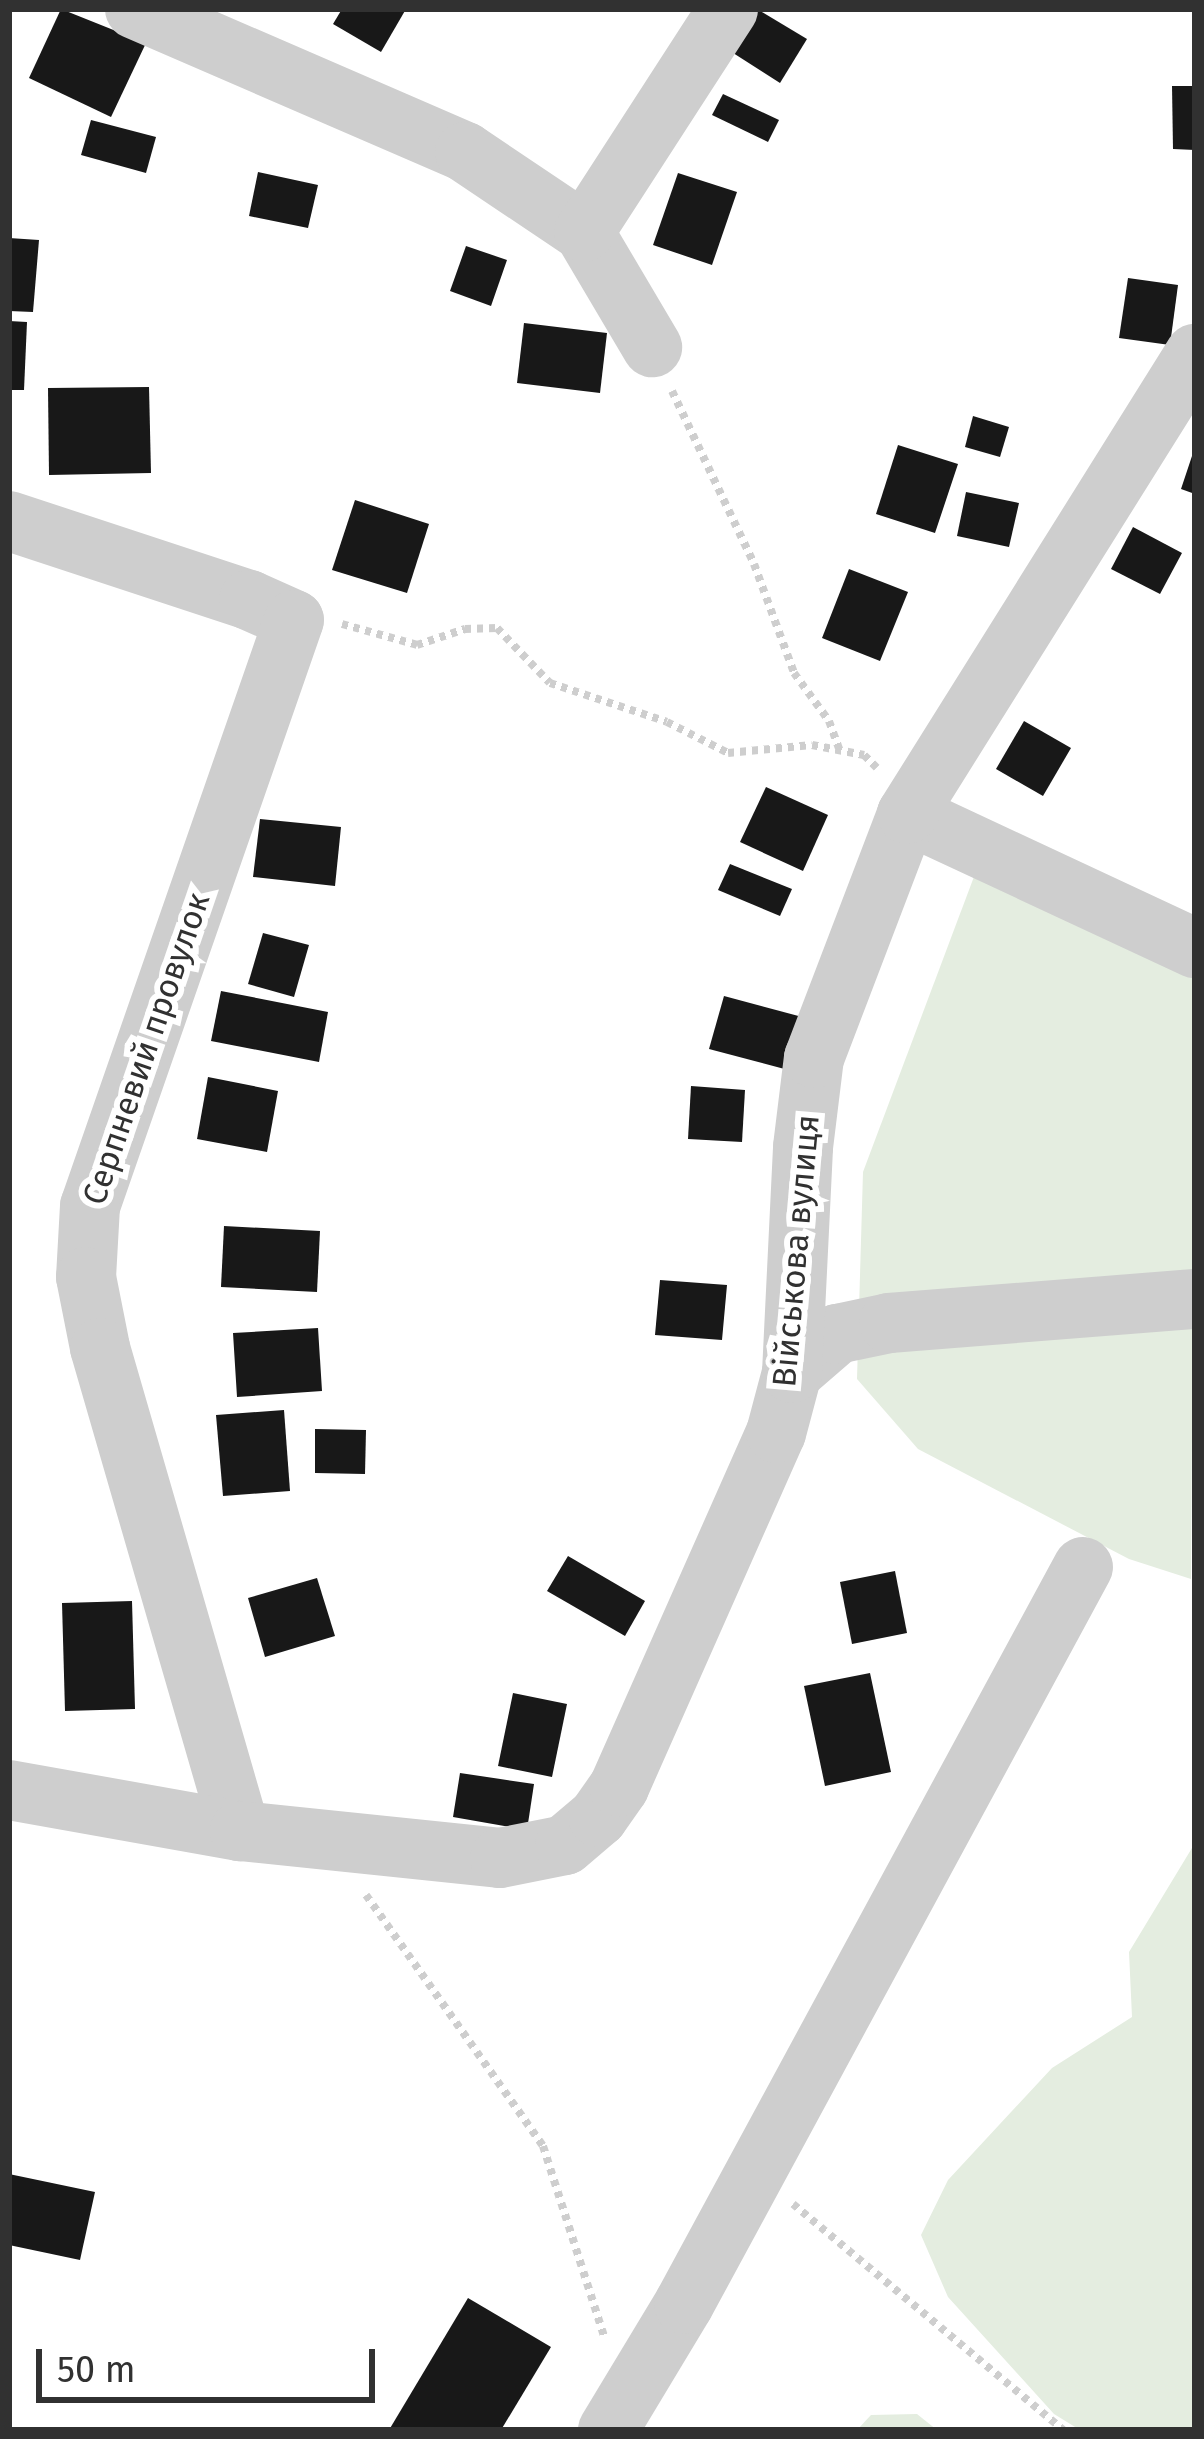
<!DOCTYPE html>
<html>
<head>
<meta charset="utf-8">
<style>
  body { margin:0 }
  #map { position:relative; width:1204px; height:2439px; overflow:hidden; background:#fff; font-family:"Fira Sans",sans-serif }
  div>[style] { position:absolute }
  [style*='--x'] { left:calc(var(--x)*1px); top:calc(var(--y)*1px); width:calc(var(--w)*1px); rotate:calc(var(--a)*1deg) }
  .green>* { inset:0; background:#e4ede0 }
  .building>* { inset:0; background:#181818 }
  .path>* { height:8px; margin-top:-4px; transform-origin:0; background:repeating-linear-gradient(90deg,#cecece 0 6px,transparent 0 12px) }
  .minor>* { height:60px; margin:-30px; padding:0 30px; transform-origin:30px; border-radius:30px; background:#cecece }
  span { translate:-50% -50%; white-space:nowrap; text-align:center; line-height:1.15; -webkit-text-stroke:12px #fff; paint-order:stroke }
  .street-label { font-size:33px; color:#313131 }
  .frame { position:absolute; inset:0; border:12px solid #313131; pointer-events:none }
  .scale { position:absolute; left:36px; top:2349px; width:339px; height:54px; box-sizing:border-box; border:6px solid #313131; border-top:0; padding-left:15px; font-size:36px; line-height:42px; white-space:nowrap; color:#313131; -webkit-text-stroke:9px #fff; paint-order:stroke }
</style>
</head>
<body>
<div id="map">
  <div class="green">
    <i style="clip-path:polygon(975px 874px,1195px 977px,1191px 1579px,1129px 1559px,918px 1449px,857px 1379px,863px 1172px)"></i>
    <i style="clip-path:polygon(1195px 1843px,1195px 2430px,1080px 2430px,1054px 2414px,948px 2297px,921px 2235px,948px 2180px,1052px 2068px,1132px 2017px,1129px 1952px)"></i>
    <i style="clip-path:polygon(917px 2414px,937px 2430px,857px 2430px,871px 2415px)"></i>
  </div>
  <div class="building">
    <i style="clip-path:polygon(61px 9px,146px 43px,111px 117px,29px 78px)"></i>
    <i style="clip-path:polygon(342px 9px,406px 9px,381px 52px,333px 24px)"></i>
    <i style="clip-path:polygon(757px 9px,807px 39px,780px 83px,730px 51px)"></i>
    <i style="clip-path:polygon(1172px 86px,1195px 86px,1195px 150px,1173px 149px)"></i>
    <i style="clip-path:polygon(723px 94px,779px 120px,768px 142px,712px 115px)"></i>
    <i style="clip-path:polygon(91px 120px,156px 137px,146px 173px,81px 155px)"></i>
    <i style="clip-path:polygon(258px 172px,318px 185px,308px 228px,249px 216px)"></i>
    <i style="clip-path:polygon(678px 173px,737px 192px,712px 265px,653px 245px)"></i>
    <i style="clip-path:polygon(9px 238px,39px 240px,33px 312px,9px 311px)"></i>
    <i style="clip-path:polygon(466px 246px,507px 260px,491px 306px,450px 291px)"></i>
    <i style="clip-path:polygon(1128px 278px,1178px 285px,1170px 345px,1119px 338px)"></i>
    <i style="clip-path:polygon(9px 321px,27px 322px,24px 390px,9px 390px)"></i>
    <i style="clip-path:polygon(524px 323px,607px 333px,600px 393px,517px 383px)"></i>
    <i style="clip-path:polygon(149px 387px,151px 473px,49px 475px,48px 388px)"></i>
    <i style="clip-path:polygon(973px 416px,1009px 427px,1000px 457px,965px 447px)"></i>
    <i style="clip-path:polygon(898px 445px,958px 464px,935px 533px,876px 514px)"></i>
    <i style="clip-path:polygon(1194px 450px,1195px 451px,1195px 494px,1181px 489px)"></i>
    <i style="clip-path:polygon(966px 492px,1019px 503px,1009px 547px,957px 536px)"></i>
    <i style="clip-path:polygon(355px 500px,429px 524px,407px 593px,332px 570px)"></i>
    <i style="clip-path:polygon(1133px 527px,1182px 553px,1160px 594px,1111px 569px)"></i>
    <i style="clip-path:polygon(849px 569px,908px 592px,880px 661px,822px 638px)"></i>
    <i style="clip-path:polygon(1024px 721px,1071px 748px,1043px 796px,996px 769px)"></i>
    <i style="clip-path:polygon(766px 787px,828px 815px,803px 871px,740px 842px)"></i>
    <i style="clip-path:polygon(260px 819px,341px 827px,335px 886px,253px 877px)"></i>
    <i style="clip-path:polygon(730px 864px,792px 889px,780px 916px,718px 890px)"></i>
    <i style="clip-path:polygon(263px 933px,309px 945px,294px 997px,248px 984px)"></i>
    <i style="clip-path:polygon(221px 991px,328px 1012px,319px 1062px,211px 1041px)"></i>
    <i style="clip-path:polygon(724px 996px,806px 1018px,792px 1071px,709px 1049px)"></i>
    <i style="clip-path:polygon(208px 1077px,278px 1091px,267px 1152px,197px 1139px)"></i>
    <i style="clip-path:polygon(691px 1086px,745px 1090px,742px 1142px,688px 1139px)"></i>
    <i style="clip-path:polygon(224px 1226px,320px 1231px,317px 1292px,221px 1287px)"></i>
    <i style="clip-path:polygon(660px 1280px,727px 1285px,722px 1340px,655px 1335px)"></i>
    <i style="clip-path:polygon(318px 1328px,322px 1391px,237px 1397px,233px 1333px)"></i>
    <i style="clip-path:polygon(284px 1410px,290px 1491px,223px 1496px,216px 1415px)"></i>
    <i style="clip-path:polygon(315px 1429px,366px 1430px,365px 1474px,315px 1473px)"></i>
    <i style="clip-path:polygon(568px 1556px,645px 1601px,625px 1636px,547px 1591px)"></i>
    <i style="clip-path:polygon(895px 1571px,907px 1633px,852px 1644px,840px 1582px)"></i>
    <i style="clip-path:polygon(317px 1578px,335px 1636px,265px 1657px,248px 1598px)"></i>
    <i style="clip-path:polygon(132px 1601px,135px 1709px,65px 1711px,62px 1603px)"></i>
    <i style="clip-path:polygon(870px 1673px,891px 1772px,825px 1786px,804px 1686px)"></i>
    <i style="clip-path:polygon(513px 1693px,567px 1704px,552px 1777px,498px 1766px)"></i>
    <i style="clip-path:polygon(460px 1773px,534px 1784px,527px 1830px,453px 1817px)"></i>
    <i style="clip-path:polygon(9px 2174px,95px 2192px,80px 2260px,9px 2245px)"></i>
    <i style="clip-path:polygon(468px 2298px,551px 2347px,501px 2430px,389px 2430px)"></i>
  </div>
  <div class="path">
    <i style="--x:672;--y:391;--w:191;--a:64.6"></i>
    <i style="--x:754;--y:564;--w:116;--a:69.8"></i>
    <i style="--x:794;--y:673;--w:59;--a:53.9"></i>
    <i style="--x:829;--y:721;--w:32;--a:70"></i>
    <i style="--x:342;--y:624;--w:78;--a:15.6"></i>
    <i style="--x:417;--y:645;--w:51;--a:-18.4"></i>
    <i style="--x:465;--y:629;--w:32;--a:-2"></i>
    <i style="--x:497;--y:628;--w:76;--a:46.1"></i>
    <i style="--x:550;--y:683;--w:123;--a:18.4"></i>
    <i style="--x:667;--y:722;--w:68;--a:26.9"></i>
    <i style="--x:728;--y:753;--w:84;--a:-5.4"></i>
    <i style="--x:812;--y:745;--w:53;--a:10.9"></i>
    <i style="--x:864;--y:755;--w:18;--a:45"></i>
    <i style="--x:366;--y:1895;--w:307;--a:54.8"></i>
    <i style="--x:543;--y:2146;--w:200;--a:72.2"></i>
    <i style="--x:793;--y:2204;--w:352;--a:39.9"></i>
  </div>
  <div class="minor">
    <i style="--x:135;--y:9;--w:360;--a:23.4"></i>
    <i style="--x:465;--y:152;--w:143;--a:33.9"></i>
    <i style="--x:584;--y:232;--w:134;--a:59.4"></i>
    <i style="--x:584;--y:232;--w:265;--a:-57.1"></i>
    <i style="--x:9;--y:521;--w:253;--a:18.2"></i>
    <i style="--x:249;--y:600;--w:49;--a:24"></i>
    <i style="--x:294;--y:620;--w:620;--a:109.19"></i>
    <i style="--x:90;--y:1206;--w:71;--a:93.2"></i>
    <i style="--x:86;--y:1277;--w:72;--a:78.8"></i>
    <i style="--x:100;--y:1348;--w:503;--a:73.84"></i>
    <i style="--x:907;--y:814;--w:318;--a:25"></i>
    <i style="--x:792;--y:1373;--w:60;--a:-40.9"></i>
    <i style="--x:837;--y:1334;--w:53;--a:-11.9"></i>
    <i style="--x:889;--y:1323;--w:307;--a:-4.5"></i>
    <i style="--x:9;--y:1790;--w:235;--a:10.1"></i>
    <i style="--x:240;--y:1831;--w:261;--a:5.9"></i>
    <i style="--x:500;--y:1858;--w:66;--a:-11.3"></i>
    <i style="--x:565;--y:1845;--w:43;--a:-40.3"></i>
    <i style="--x:598;--y:1817;--w:37;--a:-55"></i>
    <i style="--x:619;--y:1787;--w:387;--a:-66.1"></i>
    <i style="--x:776;--y:1433;--w:62;--a:-75.1"></i>
    <i style="--x:792;--y:1373;--w:226;--a:-87.2"></i>
    <i style="--x:803;--y:1147;--w:90;--a:-83"></i>
    <i style="--x:814;--y:1058;--w:261;--a:-69.1"></i>
    <i style="--x:907;--y:814;--w:543;--a:-57.95"></i>
    <i style="--x:608;--y:2430;--w:147;--a:-58.9"></i>
    <i style="--x:684;--y:2304;--w:838;--a:-61.57"></i>
  </div>
  <div class="street-label">
    <span style="left:147px;top:1049px;rotate:-71deg">Серпневий провулок</span>
    <span style="left:797px;top:1251px;rotate:-85deg">Військова вулиця</span>
  </div>
  <div class="frame"></div>
  <div class="scale">50 m</div>
</div>
</body>
</html>
